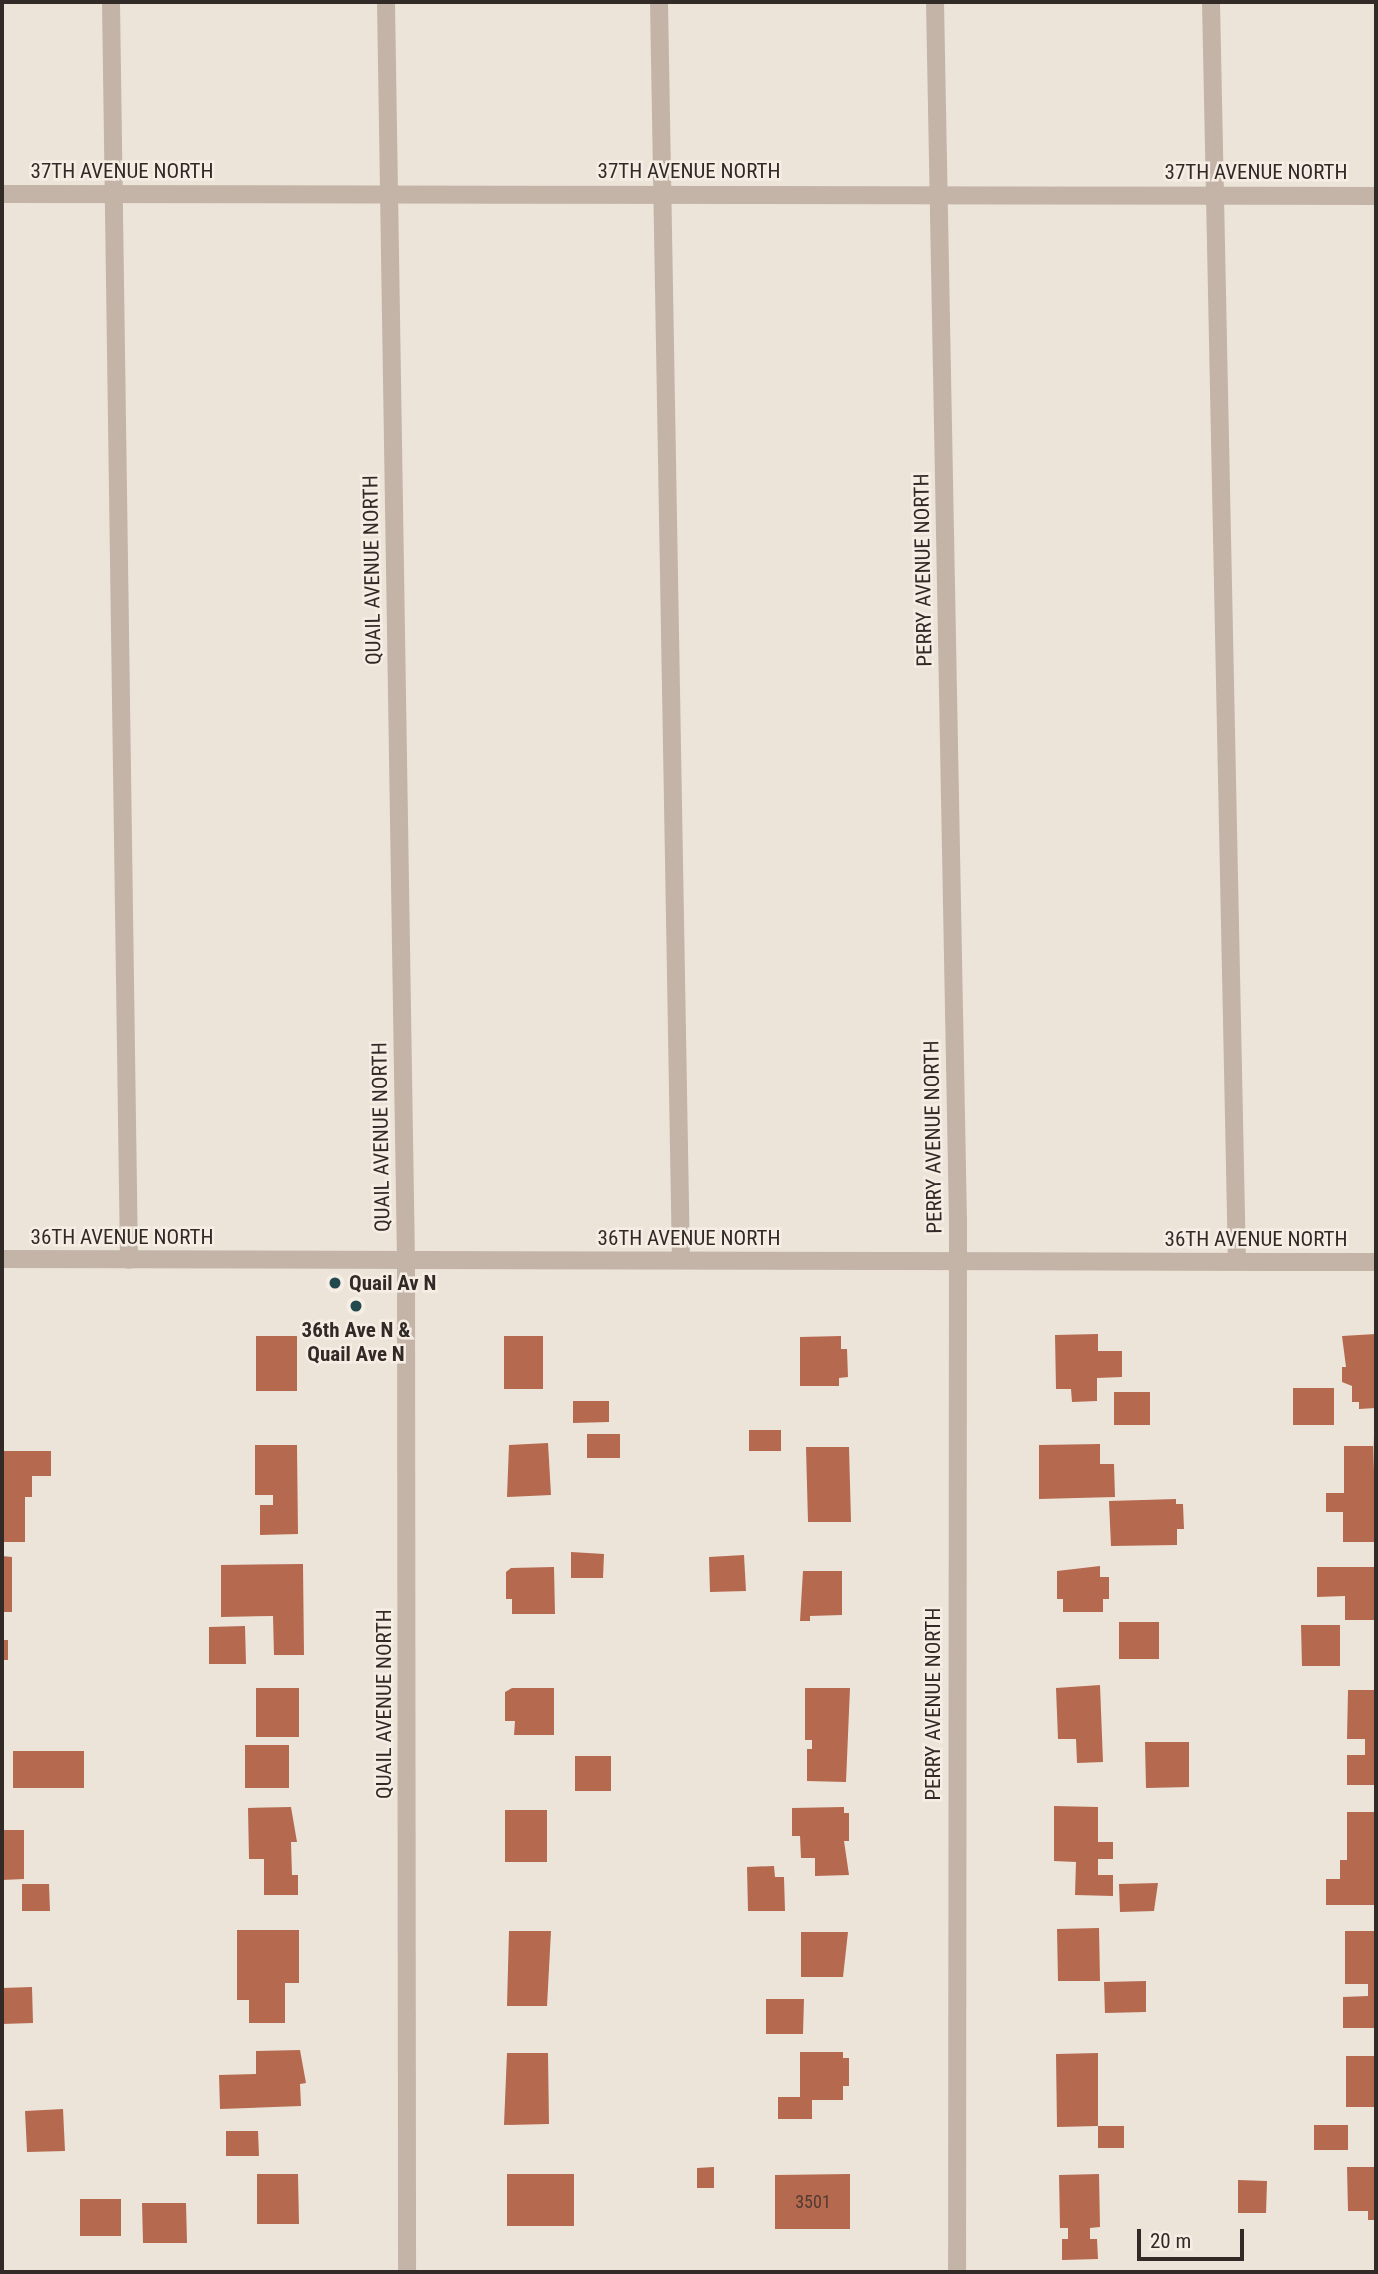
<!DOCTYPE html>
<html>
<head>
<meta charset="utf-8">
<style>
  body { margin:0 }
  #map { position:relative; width:1378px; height:2274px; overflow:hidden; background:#ede4d9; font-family:"Roboto Condensed",sans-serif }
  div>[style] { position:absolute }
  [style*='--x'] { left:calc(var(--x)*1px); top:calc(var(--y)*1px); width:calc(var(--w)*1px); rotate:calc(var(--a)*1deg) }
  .building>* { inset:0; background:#b5694f }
  .service>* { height:18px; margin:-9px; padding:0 9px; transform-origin:9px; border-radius:9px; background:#c3b4a7 }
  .minor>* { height:18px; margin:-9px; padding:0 9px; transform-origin:9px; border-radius:9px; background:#c3b4a7 }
  .tertiary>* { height:18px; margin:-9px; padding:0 9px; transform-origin:9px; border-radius:9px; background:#c3b4a7 }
  .dots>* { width:19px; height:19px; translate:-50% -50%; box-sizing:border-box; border:4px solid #f6eee5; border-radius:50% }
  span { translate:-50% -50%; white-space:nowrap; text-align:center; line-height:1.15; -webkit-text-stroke:5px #f6eee5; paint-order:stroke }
  .number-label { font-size:18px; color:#523a30 }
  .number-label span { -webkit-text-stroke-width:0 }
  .street-label { font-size:21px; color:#312a26 }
  .poi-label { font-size:21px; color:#312a26; font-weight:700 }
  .left { translate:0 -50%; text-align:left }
  .frame { position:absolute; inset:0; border:4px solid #312a26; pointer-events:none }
  .scale { position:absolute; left:1137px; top:2229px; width:107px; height:32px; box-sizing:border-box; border:4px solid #312a26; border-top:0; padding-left:9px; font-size:21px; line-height:24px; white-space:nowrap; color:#312a26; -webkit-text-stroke:5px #f6eee5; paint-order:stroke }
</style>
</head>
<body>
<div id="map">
  <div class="building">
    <i style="clip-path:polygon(1098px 1334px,1098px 1351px,1122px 1351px,1122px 1377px,1097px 1378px,1097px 1401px,1072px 1402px,1071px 1389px,1056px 1389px,1055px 1335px)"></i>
    <i style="clip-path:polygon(1376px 1334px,1376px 1408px,1359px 1409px,1359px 1402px,1352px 1402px,1352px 1386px,1342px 1382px,1342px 1367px,1346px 1367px,1342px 1336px)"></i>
    <i style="clip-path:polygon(256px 1336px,297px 1336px,297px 1391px,256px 1391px)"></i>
    <i style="clip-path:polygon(504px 1336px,543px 1336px,543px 1389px,504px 1389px)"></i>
    <i style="clip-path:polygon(841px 1336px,841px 1349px,847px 1349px,848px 1377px,839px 1378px,839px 1386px,800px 1386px,800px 1337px)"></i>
    <i style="clip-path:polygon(1293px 1388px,1334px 1388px,1334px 1425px,1293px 1425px)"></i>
    <i style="clip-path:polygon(1114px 1392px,1150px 1392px,1150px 1425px,1114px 1425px)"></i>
    <i style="clip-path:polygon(573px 1401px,609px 1401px,609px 1422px,573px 1423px)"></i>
    <i style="clip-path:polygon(749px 1430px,781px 1430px,781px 1451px,749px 1451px)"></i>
    <i style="clip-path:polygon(587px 1434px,620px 1434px,620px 1458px,587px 1458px)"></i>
    <i style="clip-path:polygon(1373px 1436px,1376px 1542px,1343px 1542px,1343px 1512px,1326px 1512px,1326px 1493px,1344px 1493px,1344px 1446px,1373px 1446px)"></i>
    <i style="clip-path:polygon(548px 1443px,551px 1495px,507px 1497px,509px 1445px)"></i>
    <i style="clip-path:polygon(1100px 1444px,1100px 1464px,1114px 1464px,1115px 1497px,1039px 1499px,1039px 1445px)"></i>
    <i style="clip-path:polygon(255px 1445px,297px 1445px,298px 1534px,260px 1535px,260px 1505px,273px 1505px,273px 1495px,255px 1495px)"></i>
    <i style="clip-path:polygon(806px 1447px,849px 1447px,851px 1522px,808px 1522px)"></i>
    <i style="clip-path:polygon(2px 1451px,51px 1451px,51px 1476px,32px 1476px,32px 1497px,25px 1497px,25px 1542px,2px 1542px)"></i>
    <i style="clip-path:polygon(1176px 1499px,1176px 1504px,1183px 1504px,1184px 1529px,1177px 1529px,1177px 1545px,1111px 1546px,1109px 1501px)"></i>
    <i style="clip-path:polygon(571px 1552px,604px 1554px,603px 1578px,571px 1578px)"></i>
    <i style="clip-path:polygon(744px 1555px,746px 1591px,710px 1592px,709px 1557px)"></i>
    <i style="clip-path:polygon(2px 1556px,12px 1557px,12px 1612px,2px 1612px)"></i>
    <i style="clip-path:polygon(303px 1564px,304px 1655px,274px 1655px,273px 1616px,221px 1617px,221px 1565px)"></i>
    <i style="clip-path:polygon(1100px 1566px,1100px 1577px,1109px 1577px,1109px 1599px,1103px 1599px,1103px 1612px,1063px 1612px,1063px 1599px,1057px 1599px,1057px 1571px)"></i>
    <i style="clip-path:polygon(554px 1567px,555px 1614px,512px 1614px,512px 1599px,506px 1599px,506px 1572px,511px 1568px)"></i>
    <i style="clip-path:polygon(1317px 1567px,1376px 1567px,1376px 1620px,1345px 1620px,1345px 1596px,1317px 1597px)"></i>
    <i style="clip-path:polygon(803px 1571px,842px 1571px,842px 1615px,810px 1616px,810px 1621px,800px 1621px)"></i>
    <i style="clip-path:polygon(1119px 1622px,1159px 1622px,1159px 1659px,1119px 1659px)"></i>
    <i style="clip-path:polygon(1301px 1625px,1340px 1625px,1340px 1666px,1302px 1666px)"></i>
    <i style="clip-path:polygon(245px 1626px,246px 1664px,209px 1664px,209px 1627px)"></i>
    <i style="clip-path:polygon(2px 1640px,8px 1640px,8px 1660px,2px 1660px)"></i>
    <i style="clip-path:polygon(1100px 1685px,1103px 1762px,1077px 1763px,1076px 1739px,1058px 1739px,1056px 1688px)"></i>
    <i style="clip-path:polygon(256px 1688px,299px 1688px,299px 1737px,256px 1737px)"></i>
    <i style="clip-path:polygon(512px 1688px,554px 1688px,554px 1735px,514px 1735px,515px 1721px,505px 1721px,505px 1692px)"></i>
    <i style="clip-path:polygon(805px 1688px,850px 1688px,846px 1782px,807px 1781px,807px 1749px,812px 1749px,812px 1740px,805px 1740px)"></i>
    <i style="clip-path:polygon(1348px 1690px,1376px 1690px,1376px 1785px,1347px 1785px,1347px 1755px,1365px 1755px,1365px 1739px,1347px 1739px)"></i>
    <i style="clip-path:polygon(1145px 1742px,1189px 1742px,1189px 1787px,1146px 1788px)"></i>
    <i style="clip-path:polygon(245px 1745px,289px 1745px,289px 1788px,245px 1788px)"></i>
    <i style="clip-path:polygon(13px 1751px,84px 1751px,84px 1788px,13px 1788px)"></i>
    <i style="clip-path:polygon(575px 1756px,611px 1756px,611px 1791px,575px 1791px)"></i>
    <i style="clip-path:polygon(1054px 1806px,1098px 1807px,1098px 1842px,1113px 1842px,1113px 1859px,1098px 1859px,1098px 1875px,1113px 1875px,1113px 1896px,1075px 1895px,1076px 1862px,1054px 1861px)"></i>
    <i style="clip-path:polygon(291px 1807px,297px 1842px,291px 1842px,292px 1875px,298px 1875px,298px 1895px,264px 1895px,264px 1859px,249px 1859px,248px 1808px)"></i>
    <i style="clip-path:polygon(844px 1807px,844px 1813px,849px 1813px,849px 1841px,844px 1841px,849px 1875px,815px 1876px,815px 1858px,801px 1858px,800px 1836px,792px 1836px,792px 1808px)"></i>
    <i style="clip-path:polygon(505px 1810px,547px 1810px,547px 1862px,505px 1862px)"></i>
    <i style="clip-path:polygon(1347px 1812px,1376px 1812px,1376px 1905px,1326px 1905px,1326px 1879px,1340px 1879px,1340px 1860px,1347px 1860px)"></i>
    <i style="clip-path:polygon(2px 1830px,24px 1830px,24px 1879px,2px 1880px)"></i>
    <i style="clip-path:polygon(774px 1866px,775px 1877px,784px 1877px,785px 1911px,748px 1911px,747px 1867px)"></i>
    <i style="clip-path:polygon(1158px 1883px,1154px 1911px,1120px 1912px,1119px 1884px)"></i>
    <i style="clip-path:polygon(22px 1884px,49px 1884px,50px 1911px,22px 1911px)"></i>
    <i style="clip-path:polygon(1099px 1928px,1100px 1981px,1058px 1981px,1057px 1929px)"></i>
    <i style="clip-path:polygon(237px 1930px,299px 1930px,299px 1983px,285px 1983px,285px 2023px,249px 2023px,249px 2000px,237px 2000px)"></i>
    <i style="clip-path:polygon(509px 1931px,551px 1931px,547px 2006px,507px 2006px)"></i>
    <i style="clip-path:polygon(1345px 1931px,1376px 1931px,1376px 2028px,1343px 2028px,1343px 1997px,1368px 1996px,1368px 1984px,1345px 1984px)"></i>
    <i style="clip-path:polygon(801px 1932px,848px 1932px,843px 1977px,801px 1977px)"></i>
    <i style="clip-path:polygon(1146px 1981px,1146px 2012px,1105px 2013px,1104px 1982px)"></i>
    <i style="clip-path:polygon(32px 1987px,33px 2023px,2px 2024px,2px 1988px)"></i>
    <i style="clip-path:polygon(766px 1999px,804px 1999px,803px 2034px,766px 2034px)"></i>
    <i style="clip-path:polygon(300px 2050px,306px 2083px,300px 2084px,301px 2106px,220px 2109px,219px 2075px,256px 2074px,256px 2051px)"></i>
    <i style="clip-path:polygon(800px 2052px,843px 2052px,843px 2058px,849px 2058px,849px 2086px,843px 2086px,843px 2100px,812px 2100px,812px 2119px,778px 2119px,778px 2097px,800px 2097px)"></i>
    <i style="clip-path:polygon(507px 2053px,548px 2053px,549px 2124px,504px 2125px)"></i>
    <i style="clip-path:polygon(1098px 2053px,1098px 2126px,1057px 2127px,1056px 2054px)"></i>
    <i style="clip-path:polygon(1346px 2056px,1376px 2056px,1376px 2107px,1346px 2107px)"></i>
    <i style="clip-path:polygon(63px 2109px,65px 2151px,27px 2152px,25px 2111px)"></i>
    <i style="clip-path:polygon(1314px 2125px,1348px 2125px,1348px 2150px,1314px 2150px)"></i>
    <i style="clip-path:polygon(1098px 2126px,1124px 2126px,1124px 2148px,1098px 2148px)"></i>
    <i style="clip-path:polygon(226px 2131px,258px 2131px,259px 2156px,226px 2156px)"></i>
    <i style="clip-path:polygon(714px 2167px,714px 2188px,697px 2188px,697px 2168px)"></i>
    <i style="clip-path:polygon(1347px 2167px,1376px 2167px,1376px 2220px,1368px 2220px,1368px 2211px,1348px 2211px)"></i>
    <i style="clip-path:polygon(257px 2174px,298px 2174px,299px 2224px,257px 2224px)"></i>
    <i style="clip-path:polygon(507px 2174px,574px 2174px,574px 2226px,507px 2226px)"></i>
    <i style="clip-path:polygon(850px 2174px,850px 2229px,775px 2229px,775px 2175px)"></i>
    <i style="clip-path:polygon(1099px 2174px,1100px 2227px,1090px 2228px,1090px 2239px,1097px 2239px,1098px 2259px,1062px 2260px,1062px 2239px,1068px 2239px,1068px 2228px,1060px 2228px,1059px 2175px)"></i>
    <i style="clip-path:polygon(1238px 2180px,1267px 2181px,1266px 2213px,1238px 2213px)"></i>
    <i style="clip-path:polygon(80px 2199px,121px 2199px,121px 2236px,80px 2236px)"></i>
    <i style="clip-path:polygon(142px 2203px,186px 2203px,187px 2243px,143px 2243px)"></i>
  </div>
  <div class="service">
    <i style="--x:111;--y:2;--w:1258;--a:89.18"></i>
    <i style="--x:659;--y:2;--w:1258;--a:89"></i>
    <i style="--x:1211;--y:2;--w:1259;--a:88.82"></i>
  </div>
  <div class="minor">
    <i style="--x:386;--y:2;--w:1259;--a:89.09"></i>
    <i style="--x:406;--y:1261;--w:1011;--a:89.94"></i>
    <i style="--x:935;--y:2;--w:1218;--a:88.92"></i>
    <i style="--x:958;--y:1220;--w:1052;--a:90.05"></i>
    <i style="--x:2;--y:194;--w:1374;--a:0.08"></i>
  </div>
  <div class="tertiary">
    <i style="--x:2;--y:1259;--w:1374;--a:0.13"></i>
  </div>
  <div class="dots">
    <i style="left:335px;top:1283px;background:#22494d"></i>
    <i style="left:356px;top:1306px;background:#22494d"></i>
  </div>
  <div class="number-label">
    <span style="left:813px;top:2202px">3501</span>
  </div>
  <div class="street-label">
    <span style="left:122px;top:171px">37TH AVENUE NORTH</span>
    <span style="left:689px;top:171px">37TH AVENUE NORTH</span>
    <span style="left:1256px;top:172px">37TH AVENUE NORTH</span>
    <span style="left:372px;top:570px;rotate:-91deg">QUAIL AVENUE NORTH</span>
    <span style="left:923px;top:570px;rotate:-91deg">PERRY AVENUE NORTH</span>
    <span style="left:381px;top:1137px;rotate:-91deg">QUAIL AVENUE NORTH</span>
    <span style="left:933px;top:1137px;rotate:-91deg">PERRY AVENUE NORTH</span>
    <span style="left:122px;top:1237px">36TH AVENUE NORTH</span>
    <span style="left:689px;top:1238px">36TH AVENUE NORTH</span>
    <span style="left:1256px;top:1239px">36TH AVENUE NORTH</span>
    <span style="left:384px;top:1704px;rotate:-90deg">QUAIL AVENUE NORTH</span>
    <span style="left:933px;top:1704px;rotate:-90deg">PERRY AVENUE NORTH</span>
  </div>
  <div class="poi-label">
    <span class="left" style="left:349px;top:1283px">Quail Av N</span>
    <span style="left:356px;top:1342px">36th Ave N &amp;<br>Quail Ave N</span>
  </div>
  <div class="frame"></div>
  <div class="scale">20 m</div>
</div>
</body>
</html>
